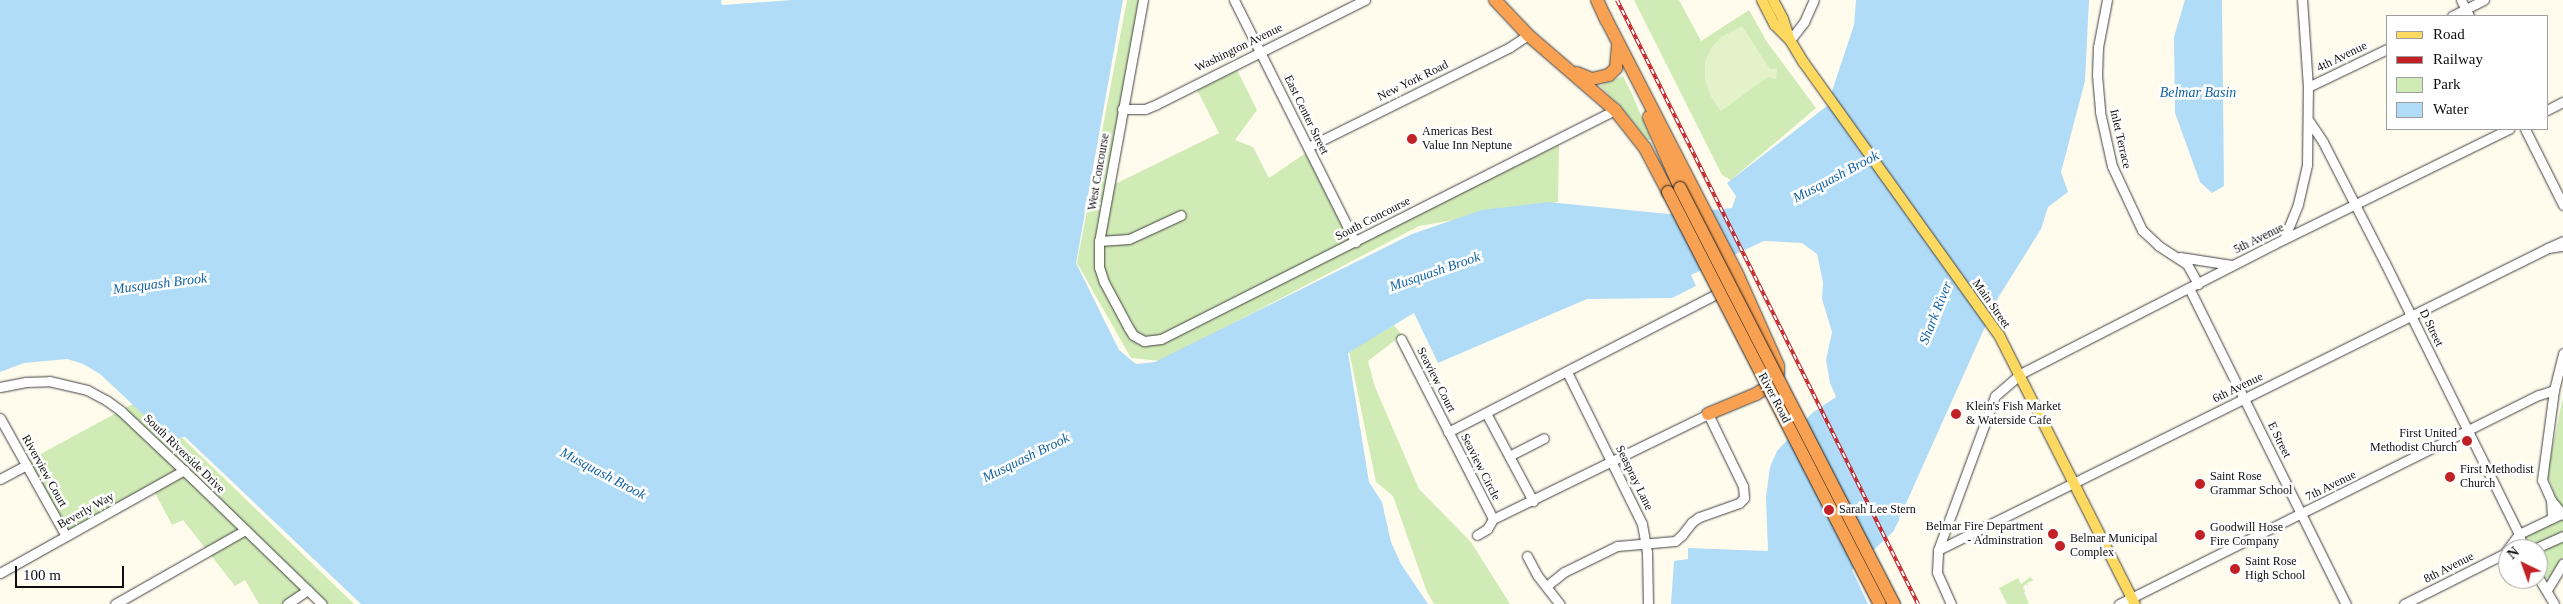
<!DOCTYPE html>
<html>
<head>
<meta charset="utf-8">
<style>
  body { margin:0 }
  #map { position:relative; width:2563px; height:604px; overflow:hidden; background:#fffcee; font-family:"Times New Roman",serif }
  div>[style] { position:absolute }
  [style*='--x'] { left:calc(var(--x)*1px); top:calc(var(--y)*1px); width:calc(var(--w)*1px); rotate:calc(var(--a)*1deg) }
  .green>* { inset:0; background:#d1ebb6 }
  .pitch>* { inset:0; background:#e3f2c8 }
  .water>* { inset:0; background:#b1dcf8 }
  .roads { filter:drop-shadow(0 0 1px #404040) drop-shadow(0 0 1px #404040) }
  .minor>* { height:9px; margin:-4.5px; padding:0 4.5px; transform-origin:4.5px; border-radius:4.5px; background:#fff }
  .major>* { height:10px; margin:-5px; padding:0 5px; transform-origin:5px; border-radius:5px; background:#fdd960 }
  .highway>* { height:12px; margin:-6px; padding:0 6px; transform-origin:6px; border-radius:6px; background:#f9a152 }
  .rail>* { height:4px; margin-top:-2px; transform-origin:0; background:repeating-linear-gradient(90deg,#fff 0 5.5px,#c22126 0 11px); box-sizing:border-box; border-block:1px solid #c22126 }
  .bridges { filter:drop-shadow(0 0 1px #1e1e1e) drop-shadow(0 0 1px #1e1e1e) }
  .highway-bridge>* { height:12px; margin:-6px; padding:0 6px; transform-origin:6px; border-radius:6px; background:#f9a152 }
  .dots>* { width:14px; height:14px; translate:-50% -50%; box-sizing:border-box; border:2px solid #fff; border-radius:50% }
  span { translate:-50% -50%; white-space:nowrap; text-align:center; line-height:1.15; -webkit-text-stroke:5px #fff; paint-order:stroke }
  .street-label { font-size:12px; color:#0d0d0d }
  .poi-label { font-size:12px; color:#0d0d0d }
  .left { translate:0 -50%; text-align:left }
  .right { translate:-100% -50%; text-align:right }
  .water-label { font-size:14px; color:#1262a4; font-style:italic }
  .legend { position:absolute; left:2386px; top:15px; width:162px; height:115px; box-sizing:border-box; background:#fff; border:1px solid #9e9e9e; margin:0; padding:6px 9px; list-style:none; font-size:15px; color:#0d0d0d }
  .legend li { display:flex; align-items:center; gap:10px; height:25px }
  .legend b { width:25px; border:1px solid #9e9e9e }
  .north { position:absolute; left:2498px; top:539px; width:50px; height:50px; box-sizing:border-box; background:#fff; border:1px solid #9e9e9e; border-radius:50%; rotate:318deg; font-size:14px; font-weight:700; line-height:20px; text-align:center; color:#0d0d0d }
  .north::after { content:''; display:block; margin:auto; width:18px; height:22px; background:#c22126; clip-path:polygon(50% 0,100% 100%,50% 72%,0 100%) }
  .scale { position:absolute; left:15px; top:566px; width:109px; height:22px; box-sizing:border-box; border:2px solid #0d0d0d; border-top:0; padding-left:6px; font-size:15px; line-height:18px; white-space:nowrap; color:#0d0d0d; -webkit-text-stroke:4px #fff; paint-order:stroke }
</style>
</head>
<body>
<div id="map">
  <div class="green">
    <i style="clip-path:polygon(1127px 0,1144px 0,1113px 185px,1219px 133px,1197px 90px,1237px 70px,1257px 110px,1235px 140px,1253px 147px,1269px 178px,1313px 148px,1359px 243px,1559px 145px,1558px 202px,1419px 226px,1161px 361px,1131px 358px,1077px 263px)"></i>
    <i style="clip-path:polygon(1634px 0,1679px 0,1701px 41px,1749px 10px,1767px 42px,1816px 108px,1731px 180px,1722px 175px)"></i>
    <i style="clip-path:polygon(1623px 76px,1632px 94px,1651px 139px,1648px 140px,1619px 104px,1600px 86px)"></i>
    <i style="clip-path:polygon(1392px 323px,1402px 335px,1368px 361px,1375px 387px,1419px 489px,1471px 542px,1510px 604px,1434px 604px,1427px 592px,1393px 496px,1376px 482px,1349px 351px)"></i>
    <i style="clip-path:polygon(2563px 397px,2563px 557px,2551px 578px,2541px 578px,2538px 573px,2538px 549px,2527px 549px,2522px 535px,2554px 520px,2556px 498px,2547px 474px)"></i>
    <i style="clip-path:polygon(142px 399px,354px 604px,324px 604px,312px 593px,292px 604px,259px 604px,245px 580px,235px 586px,183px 520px,172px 525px,154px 491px,69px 538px,26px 462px)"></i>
    <i style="clip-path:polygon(2030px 577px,2034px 580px,2027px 583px,2028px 586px,2025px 584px,2023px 589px,2026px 591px,2024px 592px,2029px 604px,2007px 604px,1999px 588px,2018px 578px,2021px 584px)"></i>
  </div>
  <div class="pitch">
    <i style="clip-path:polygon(1742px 26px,1770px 69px,1777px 68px,1776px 79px,1768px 77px,1721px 111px,1711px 97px,1705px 80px,1705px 61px,1712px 47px,1721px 37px)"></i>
  </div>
  <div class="water">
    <i style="clip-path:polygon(0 0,721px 0,722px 5px,792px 0,1123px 0,1076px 263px,1119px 350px,1136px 364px,1155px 362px,1412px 234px,1482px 210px,1548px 202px,1669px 214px,1732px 208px,1736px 196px,1727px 183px,1827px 106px,1854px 25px,1856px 0,2089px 0,2085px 81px,2061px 172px,2068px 192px,2048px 207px,2041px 229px,1998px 298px,1904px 508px,1901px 507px,1899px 520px,1893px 532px,1852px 570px,1868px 604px,1671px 604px,1674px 561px,1688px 559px,1688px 548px,1768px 551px,1766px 497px,1770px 467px,1777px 451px,1812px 413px,1836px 397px,1830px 383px,1826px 360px,1832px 332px,1822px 299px,1823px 282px,1817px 254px,1802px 243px,1764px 241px,1691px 275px,1696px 286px,1672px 298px,1587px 299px,1438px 363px,1414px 313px,1348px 353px,1369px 482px,1382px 502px,1391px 542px,1401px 564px,1428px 604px,361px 604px,185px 437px,172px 439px,161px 431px,100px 374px,83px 364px,67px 359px,24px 363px,0 372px)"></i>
    <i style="clip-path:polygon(2185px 0,2222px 0,2224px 186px,2212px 193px,2200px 182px,2175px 113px,2174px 37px)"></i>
  </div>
  <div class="roads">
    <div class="minor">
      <i style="--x:1143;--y:0;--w:245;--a:100.3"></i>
      <i style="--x:1099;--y:241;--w:26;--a:90"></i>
      <i style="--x:1099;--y:267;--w:16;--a:72"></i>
      <i style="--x:1104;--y:282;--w:51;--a:61.9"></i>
      <i style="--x:1128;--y:327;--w:9;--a:58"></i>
      <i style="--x:1133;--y:335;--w:13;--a:29"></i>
      <i style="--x:1144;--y:341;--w:17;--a:-7"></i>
      <i style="--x:1161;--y:339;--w:508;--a:-26.77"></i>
      <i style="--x:1234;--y:0;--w:271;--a:63.4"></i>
      <i style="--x:2107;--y:0;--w:48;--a:100.8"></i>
      <i style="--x:2098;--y:47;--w:28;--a:92"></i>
      <i style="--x:2097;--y:75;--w:37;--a:85"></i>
      <i style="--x:2100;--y:112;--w:55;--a:77.5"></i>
      <i style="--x:2112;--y:166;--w:71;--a:64.9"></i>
      <i style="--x:2142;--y:230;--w:23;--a:43"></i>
      <i style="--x:2159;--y:246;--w:33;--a:33"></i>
      <i style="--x:2187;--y:264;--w:23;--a:61"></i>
      <i style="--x:2461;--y:0;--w:18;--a:63"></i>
      <i style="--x:2452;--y:16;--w:36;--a:-27"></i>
      <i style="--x:1790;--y:40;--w:23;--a:-52"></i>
      <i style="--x:1804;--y:22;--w:24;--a:-66"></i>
      <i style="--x:2308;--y:87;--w:88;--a:-25.7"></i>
      <i style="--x:1122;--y:109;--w:23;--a:0"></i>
      <i style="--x:1145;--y:109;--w:11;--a:-22"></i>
      <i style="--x:1155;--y:105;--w:235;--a:-26.6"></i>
      <i style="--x:2547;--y:110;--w:18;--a:-27"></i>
      <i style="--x:2309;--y:121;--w:25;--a:56"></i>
      <i style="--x:2323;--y:142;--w:136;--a:62.9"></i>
      <i style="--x:2385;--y:263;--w:302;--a:63.7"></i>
      <i style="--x:2519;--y:534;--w:16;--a:75"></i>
      <i style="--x:2525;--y:129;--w:85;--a:63.4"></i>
      <i style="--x:1308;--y:147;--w:225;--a:-26.3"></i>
      <i style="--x:1510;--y:47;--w:22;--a:-34"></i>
      <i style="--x:2284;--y:239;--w:38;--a:-68"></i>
      <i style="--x:2298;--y:204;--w:40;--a:-77"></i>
      <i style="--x:2307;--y:165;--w:78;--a:-89.3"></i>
      <i style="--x:2308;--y:87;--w:87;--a:-93.9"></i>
      <i style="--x:1099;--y:241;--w:30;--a:-4"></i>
      <i style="--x:1129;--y:239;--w:57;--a:-24.8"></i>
      <i style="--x:2563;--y:241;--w:17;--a:155"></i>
      <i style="--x:2548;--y:248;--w:15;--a:-8"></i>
      <i style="--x:2180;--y:257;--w:52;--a:8.9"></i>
      <i style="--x:2189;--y:288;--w:353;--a:63.6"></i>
      <i style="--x:1401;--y:339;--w:202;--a:62.9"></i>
      <i style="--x:1567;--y:372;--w:169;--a:63.7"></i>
      <i style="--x:1642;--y:524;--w:28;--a:80"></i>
      <i style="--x:1647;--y:552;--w:52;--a:88.9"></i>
      <i style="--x:0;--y:387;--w:25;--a:-11"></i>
      <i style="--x:25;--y:382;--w:24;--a:-2"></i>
      <i style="--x:49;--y:381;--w:39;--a:13"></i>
      <i style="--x:87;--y:390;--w:21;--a:28"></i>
      <i style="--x:106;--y:400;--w:19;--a:36"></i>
      <i style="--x:121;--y:411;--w:100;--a:43.4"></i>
      <i style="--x:194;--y:480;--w:178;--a:44.1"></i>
      <i style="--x:1486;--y:413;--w:100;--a:61.9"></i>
      <i style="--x:0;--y:418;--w:135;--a:60.8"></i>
      <i style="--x:1448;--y:432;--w:305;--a:-27.2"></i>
      <i style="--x:1509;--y:456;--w:39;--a:-27"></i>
      <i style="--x:0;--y:479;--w:30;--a:-28"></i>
      <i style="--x:2551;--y:500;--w:22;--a:-114"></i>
      <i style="--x:2542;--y:480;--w:91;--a:-82.4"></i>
      <i style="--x:2554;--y:390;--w:38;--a:-76"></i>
      <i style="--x:2552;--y:518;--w:18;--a:-93"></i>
      <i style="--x:2551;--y:500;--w:19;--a:51"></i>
      <i style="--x:1493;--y:519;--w:239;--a:-26"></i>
      <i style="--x:1708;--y:414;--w:80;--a:64.1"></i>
      <i style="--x:1743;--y:486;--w:12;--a:85"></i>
      <i style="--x:1744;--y:498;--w:7;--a:135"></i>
      <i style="--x:1739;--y:503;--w:42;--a:160.7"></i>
      <i style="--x:1699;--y:517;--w:9;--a:144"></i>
      <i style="--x:1692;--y:522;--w:16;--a:128"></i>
      <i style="--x:1682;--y:535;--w:9;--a:139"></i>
      <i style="--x:1675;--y:541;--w:58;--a:175.1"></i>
      <i style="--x:1617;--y:546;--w:59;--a:153.9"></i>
      <i style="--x:1564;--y:572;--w:22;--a:141"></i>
      <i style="--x:1477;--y:535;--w:12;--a:-31"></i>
      <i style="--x:1487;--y:529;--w:12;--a:-59"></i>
      <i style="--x:2534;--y:549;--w:32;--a:-24"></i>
      <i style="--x:1938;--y:550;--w:681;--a:-26.34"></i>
      <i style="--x:2508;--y:554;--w:4;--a:180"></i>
      <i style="--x:2504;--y:554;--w:25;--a:-53"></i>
      <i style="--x:2519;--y:534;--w:49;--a:-25.5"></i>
      <i style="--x:1527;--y:556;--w:21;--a:62"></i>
      <i style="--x:1537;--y:575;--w:37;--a:52"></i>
      <i style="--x:0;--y:573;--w:211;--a:-29.2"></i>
      <i style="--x:2538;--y:577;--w:31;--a:59"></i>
      <i style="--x:2547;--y:590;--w:31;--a:-59"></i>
      <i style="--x:115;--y:604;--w:150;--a:-29.6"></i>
      <i style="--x:287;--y:604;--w:25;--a:-34"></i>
      <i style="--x:1951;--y:604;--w:35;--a:-114"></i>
      <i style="--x:1937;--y:572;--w:22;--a:-87"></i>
      <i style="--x:1938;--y:550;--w:164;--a:-69.7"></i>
      <i style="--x:1995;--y:396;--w:33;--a:-41"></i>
      <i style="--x:2020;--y:374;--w:285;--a:-27.1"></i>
      <i style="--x:2274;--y:244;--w:262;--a:-26.1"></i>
      <i style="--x:2119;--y:604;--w:469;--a:-26.5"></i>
      <i style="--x:2539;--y:395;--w:16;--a:-18"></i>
      <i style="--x:2404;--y:604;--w:112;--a:-26.6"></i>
    </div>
    <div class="major">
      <i style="--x:1762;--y:0;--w:28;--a:63"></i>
      <i style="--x:1775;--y:25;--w:21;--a:45"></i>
      <i style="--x:1790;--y:40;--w:27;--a:59"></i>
      <i style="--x:1804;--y:63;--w:335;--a:54.4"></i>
      <i style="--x:1999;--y:335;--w:301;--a:63.2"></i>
      <i style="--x:1773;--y:0;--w:21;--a:62"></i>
      <i style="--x:1783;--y:19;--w:19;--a:72"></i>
    </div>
    <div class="highway">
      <i style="--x:1495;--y:0;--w:48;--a:46.7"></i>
      <i style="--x:1528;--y:35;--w:115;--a:40.8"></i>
      <i style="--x:1615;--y:110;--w:48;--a:51.7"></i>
      <i style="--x:1645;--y:148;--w:50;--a:62.4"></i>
      <i style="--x:1597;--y:0;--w:23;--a:65"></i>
      <i style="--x:1604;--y:15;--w:293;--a:62.8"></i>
      <i style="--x:1738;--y:276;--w:98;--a:66"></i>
      <i style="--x:1778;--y:366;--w:7;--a:90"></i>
      <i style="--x:1778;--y:373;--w:14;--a:124"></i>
      <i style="--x:1770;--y:385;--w:17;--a:147"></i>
      <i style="--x:1756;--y:394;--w:52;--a:157.4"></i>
      <i style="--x:1577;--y:73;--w:16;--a:22"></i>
      <i style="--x:1592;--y:79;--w:17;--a:-13"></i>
      <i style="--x:1609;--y:75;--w:10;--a:-45"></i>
      <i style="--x:1616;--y:68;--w:21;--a:-85"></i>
      <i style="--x:1649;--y:117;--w:77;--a:66.4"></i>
    </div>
  </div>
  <div class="rail">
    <i style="--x:1617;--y:0;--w:675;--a:63.51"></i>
  </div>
  <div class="bridges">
    <div class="highway-bridge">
      <i style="--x:1680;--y:188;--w:468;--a:62.8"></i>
      <i style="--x:1668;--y:192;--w:463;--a:62.8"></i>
    </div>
  </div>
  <div class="dots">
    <i style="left:1412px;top:139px;background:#c22126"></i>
    <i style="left:1956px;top:414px;background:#c22126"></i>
    <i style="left:2467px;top:441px;background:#c22126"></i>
    <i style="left:2450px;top:477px;background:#c22126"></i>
    <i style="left:2200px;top:484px;background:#c22126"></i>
    <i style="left:1829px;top:510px;background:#c22126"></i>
    <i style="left:2053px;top:534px;background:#c22126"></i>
    <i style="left:2200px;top:535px;background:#c22126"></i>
    <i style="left:2060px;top:546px;background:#c22126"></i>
    <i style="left:2235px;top:569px;background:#c22126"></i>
  </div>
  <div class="street-label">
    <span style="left:1239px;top:48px;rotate:-26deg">Washington Avenue</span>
    <span style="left:2342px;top:57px;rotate:-26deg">4th Avenue</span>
    <span style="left:1413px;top:81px;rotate:-26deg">New York Road</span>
    <span style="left:1306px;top:115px;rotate:64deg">East Center Street</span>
    <span style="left:2120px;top:139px;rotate:77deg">Inlet Terrace</span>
    <span style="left:1099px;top:172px;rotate:-80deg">West Concourse</span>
    <span style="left:1373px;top:219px;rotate:-27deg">South Concourse</span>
    <span style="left:2259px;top:239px;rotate:-26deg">5th Avenue</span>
    <span style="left:1991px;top:304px;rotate:55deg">Main Street</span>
    <span style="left:2431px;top:328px;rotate:64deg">D Street</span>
    <span style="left:1436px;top:380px;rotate:63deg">Seaview Court</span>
    <span style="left:2238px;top:388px;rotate:-26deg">6th Avenue</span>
    <span style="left:1774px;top:398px;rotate:62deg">River Road</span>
    <span style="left:2279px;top:440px;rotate:64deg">E Street</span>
    <span style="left:184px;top:454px;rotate:44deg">South Riverside Drive</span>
    <span style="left:1480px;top:467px;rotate:63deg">Seaview Circle</span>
    <span style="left:44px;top:471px;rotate:61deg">Riverview Court</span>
    <span style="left:1634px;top:478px;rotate:64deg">Seaspray Lane</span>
    <span style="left:2331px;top:486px;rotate:-26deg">7th Avenue</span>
    <span style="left:86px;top:511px;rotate:-29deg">Beverly Way</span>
    <span style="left:2449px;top:568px;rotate:-27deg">8th Avenue</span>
  </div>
  <div class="poi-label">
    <span class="left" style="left:1422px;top:139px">Americas Best<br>Value Inn Neptune</span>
    <span class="left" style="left:1966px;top:414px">Klein's Fish Market<br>&amp; Waterside Cafe</span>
    <span class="right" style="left:2457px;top:441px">First United<br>Methodist Church</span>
    <span class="left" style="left:2460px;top:477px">First Methodist<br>Church</span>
    <span class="left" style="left:2210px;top:484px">Saint Rose<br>Grammar School</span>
    <span class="left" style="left:1839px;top:510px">Sarah Lee Stern</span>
    <span class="right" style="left:2043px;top:534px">Belmar Fire Department<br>- Adminstration</span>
    <span class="left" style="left:2210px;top:535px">Goodwill Hose<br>Fire Company</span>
    <span class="left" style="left:2070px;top:546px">Belmar Municipal<br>Complex</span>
    <span class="left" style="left:2245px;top:569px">Saint Rose<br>High School</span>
  </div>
  <div class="water-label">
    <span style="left:2198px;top:93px">Belmar Basin</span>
    <span style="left:1836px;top:177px;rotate:-28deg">Musquash Brook</span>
    <span style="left:1435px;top:272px;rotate:-19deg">Musquash Brook</span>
    <span style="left:160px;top:284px;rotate:-7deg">Musquash Brook</span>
    <span style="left:1936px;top:313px;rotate:-68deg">Shark River</span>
    <span style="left:1026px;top:458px;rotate:-26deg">Musquash Brook</span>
    <span style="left:603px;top:474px;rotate:28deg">Musquash Brook</span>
  </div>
  <ul class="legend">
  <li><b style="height:6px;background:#fdd960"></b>Road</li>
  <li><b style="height:6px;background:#c22126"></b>Railway</li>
  <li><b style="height:14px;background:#d1ebb6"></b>Park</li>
  <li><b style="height:14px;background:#b1dcf8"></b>Water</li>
  </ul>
  <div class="north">N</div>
  <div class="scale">100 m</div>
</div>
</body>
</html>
